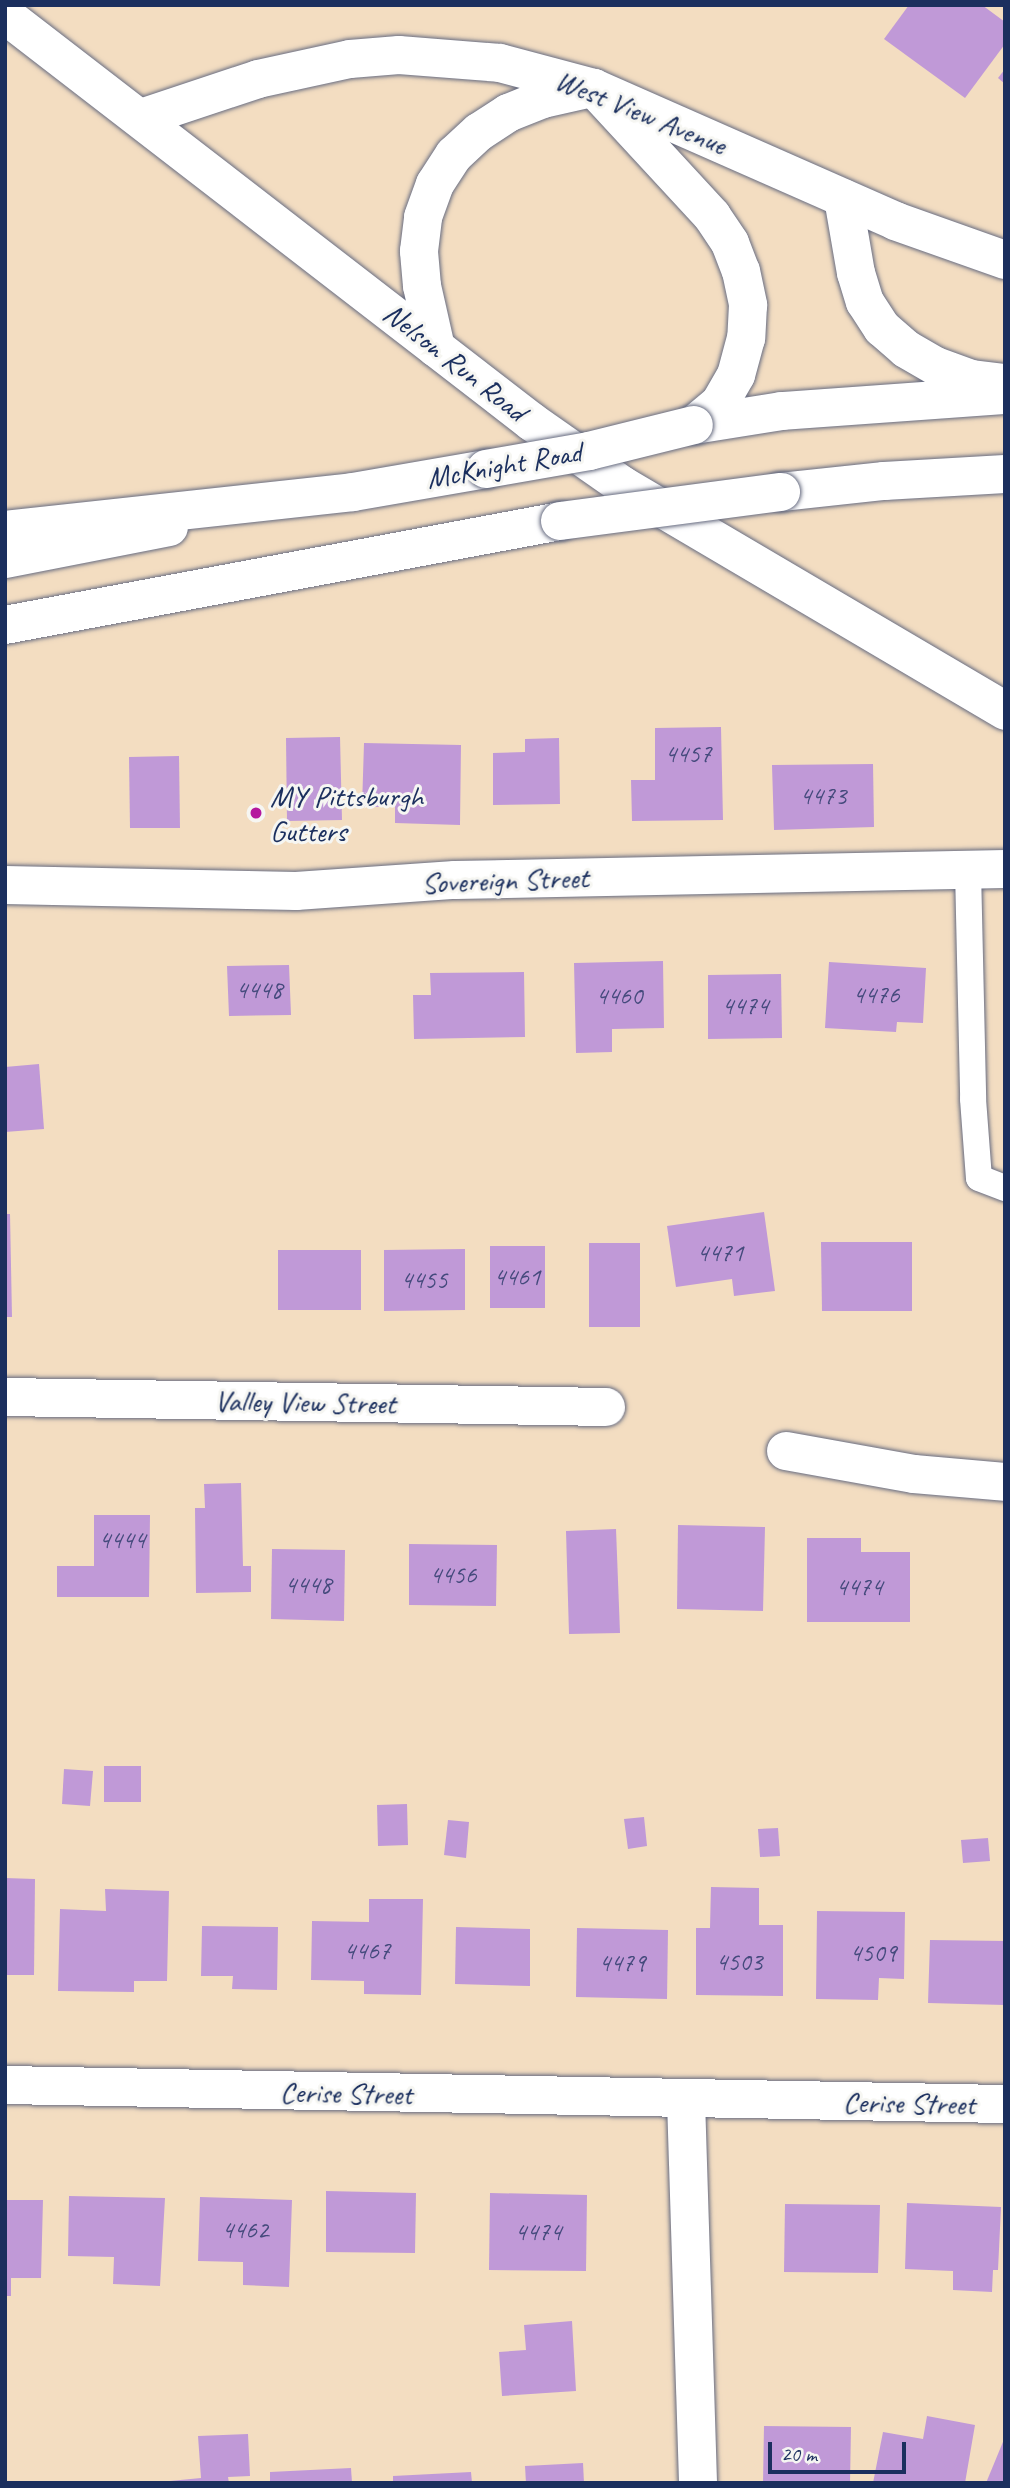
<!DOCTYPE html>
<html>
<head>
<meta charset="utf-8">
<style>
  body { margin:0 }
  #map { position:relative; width:1010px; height:2488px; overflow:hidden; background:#f3ddc1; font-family:Caveat,sans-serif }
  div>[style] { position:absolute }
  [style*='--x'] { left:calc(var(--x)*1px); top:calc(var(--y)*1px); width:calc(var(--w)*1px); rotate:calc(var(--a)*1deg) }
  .building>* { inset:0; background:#c099d7 }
  .roads { filter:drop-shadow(0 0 2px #676c81) drop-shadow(0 0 2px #676c81) }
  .lane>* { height:26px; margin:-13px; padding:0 13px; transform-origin:13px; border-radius:13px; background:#fff }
  .street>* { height:38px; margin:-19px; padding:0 19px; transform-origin:19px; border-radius:19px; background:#fff }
  .secondary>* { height:38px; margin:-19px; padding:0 19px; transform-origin:19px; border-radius:19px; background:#fff }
  .highway>* { height:38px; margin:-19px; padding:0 19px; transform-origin:19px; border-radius:19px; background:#fff }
  .bridges { filter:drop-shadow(0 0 2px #676c81) drop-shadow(0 0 2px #676c81) }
  .highway-bridge>* { height:38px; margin:-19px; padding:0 19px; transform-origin:19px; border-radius:19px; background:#fff }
  .dots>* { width:19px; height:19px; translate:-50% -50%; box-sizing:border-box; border:4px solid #f6f6f2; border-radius:50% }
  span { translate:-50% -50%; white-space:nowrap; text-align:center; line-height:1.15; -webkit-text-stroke:6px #f6f6f2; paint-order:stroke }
  .number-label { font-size:26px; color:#444a7c }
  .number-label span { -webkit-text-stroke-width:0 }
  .street-label { font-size:30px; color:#1b2f5e }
  .poi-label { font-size:30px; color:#1b2f5e }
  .left { translate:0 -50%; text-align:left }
  .frame { position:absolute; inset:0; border:7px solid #1b2f5e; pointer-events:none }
  .scale { position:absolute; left:768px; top:2442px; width:138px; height:32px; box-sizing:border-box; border:4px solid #1b2f5e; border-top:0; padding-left:9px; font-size:21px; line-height:24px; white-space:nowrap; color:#1b2f5e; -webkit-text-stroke:5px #f6f6f2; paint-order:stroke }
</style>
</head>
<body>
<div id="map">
  <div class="building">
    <i style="clip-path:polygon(909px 5px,982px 5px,1005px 22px,1005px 44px,965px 98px,884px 39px)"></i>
    <i style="clip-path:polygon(1005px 69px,1005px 84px,998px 78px)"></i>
    <i style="clip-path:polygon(721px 727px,723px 820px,632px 821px,631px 780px,655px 780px,655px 728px)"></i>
    <i style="clip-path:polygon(340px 737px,342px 820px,287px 821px,286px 738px)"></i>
    <i style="clip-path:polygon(559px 738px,560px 804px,493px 805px,493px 753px,525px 752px,525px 739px)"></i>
    <i style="clip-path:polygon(364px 743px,461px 745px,460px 825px,395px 823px,395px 807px,362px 807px)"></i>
    <i style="clip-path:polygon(179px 756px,180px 828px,130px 828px,129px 757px)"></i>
    <i style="clip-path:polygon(873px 764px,874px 827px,774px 830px,772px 765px)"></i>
    <i style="clip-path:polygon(663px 961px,664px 1028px,612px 1029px,612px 1052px,576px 1053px,574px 963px)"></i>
    <i style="clip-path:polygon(829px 962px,926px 968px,923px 1023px,897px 1022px,896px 1032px,825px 1028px)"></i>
    <i style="clip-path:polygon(289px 965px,291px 1015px,229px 1016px,227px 966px)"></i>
    <i style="clip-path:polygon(524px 972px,525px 1037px,414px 1039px,413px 995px,431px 995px,430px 973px)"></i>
    <i style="clip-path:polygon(781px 974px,782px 1038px,708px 1039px,708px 975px)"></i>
    <i style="clip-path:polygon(39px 1064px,44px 1129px,5px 1132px,5px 1067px)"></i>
    <i style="clip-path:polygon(764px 1212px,775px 1291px,734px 1296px,732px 1279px,676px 1287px,667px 1226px)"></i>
    <i style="clip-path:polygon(5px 1214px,10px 1214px,12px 1317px,5px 1317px)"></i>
    <i style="clip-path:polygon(821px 1242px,912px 1242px,912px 1311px,822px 1311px)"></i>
    <i style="clip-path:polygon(589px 1243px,640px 1243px,640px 1327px,589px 1327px)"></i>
    <i style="clip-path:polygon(490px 1246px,545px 1246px,545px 1308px,490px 1308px)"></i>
    <i style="clip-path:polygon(465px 1249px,465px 1310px,384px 1311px,384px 1250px)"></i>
    <i style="clip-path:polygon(278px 1250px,361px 1250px,361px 1310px,278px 1310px)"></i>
    <i style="clip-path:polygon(241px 1483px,243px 1566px,251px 1566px,251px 1592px,196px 1593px,195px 1508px,205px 1508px,204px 1484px)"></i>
    <i style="clip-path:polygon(94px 1515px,150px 1515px,149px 1597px,57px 1597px,57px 1566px,94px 1566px)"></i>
    <i style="clip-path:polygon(678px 1525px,765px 1527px,763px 1611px,677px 1609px)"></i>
    <i style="clip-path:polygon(616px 1529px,620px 1633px,569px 1634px,566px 1531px)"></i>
    <i style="clip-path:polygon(807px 1538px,861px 1538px,861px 1552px,910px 1552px,910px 1622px,807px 1622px)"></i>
    <i style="clip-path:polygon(409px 1544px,497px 1545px,496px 1606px,409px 1605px)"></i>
    <i style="clip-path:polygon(272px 1549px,345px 1550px,344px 1621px,271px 1619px)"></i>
    <i style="clip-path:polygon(104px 1766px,141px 1766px,141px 1802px,104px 1802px)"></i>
    <i style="clip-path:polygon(64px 1769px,93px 1771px,90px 1806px,62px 1804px)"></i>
    <i style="clip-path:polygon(407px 1804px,408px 1845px,378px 1846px,377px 1805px)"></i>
    <i style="clip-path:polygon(644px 1817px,647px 1846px,628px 1849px,624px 1819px)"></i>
    <i style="clip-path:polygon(448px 1820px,469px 1822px,466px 1858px,444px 1855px)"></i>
    <i style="clip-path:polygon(778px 1828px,780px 1856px,760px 1857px,758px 1829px)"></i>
    <i style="clip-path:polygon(988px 1838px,990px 1861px,963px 1863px,961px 1840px)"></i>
    <i style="clip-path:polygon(5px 1878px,35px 1879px,34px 1975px,5px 1975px)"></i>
    <i style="clip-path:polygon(711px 1887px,759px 1888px,759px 1925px,783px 1925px,783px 1996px,696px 1995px,696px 1928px,710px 1928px)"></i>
    <i style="clip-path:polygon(105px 1889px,169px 1891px,167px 1981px,134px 1981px,134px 1992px,58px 1991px,60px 1909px,106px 1911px)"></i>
    <i style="clip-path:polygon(369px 1899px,423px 1899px,421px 1995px,364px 1994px,364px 1981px,311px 1980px,312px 1921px,369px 1922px)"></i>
    <i style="clip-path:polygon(817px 1911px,905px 1912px,904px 1979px,879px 1978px,878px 2000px,816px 1999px)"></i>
    <i style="clip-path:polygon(202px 1926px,278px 1927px,277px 1990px,232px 1989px,233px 1976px,201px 1976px)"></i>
    <i style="clip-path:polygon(456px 1927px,530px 1929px,530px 1986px,455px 1984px)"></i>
    <i style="clip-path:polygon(577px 1928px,668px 1930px,667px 1999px,576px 1997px)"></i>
    <i style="clip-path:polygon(930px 1940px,1005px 1941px,1005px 2005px,928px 2003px)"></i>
    <i style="clip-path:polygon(326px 2191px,416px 2193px,415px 2253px,326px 2252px)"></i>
    <i style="clip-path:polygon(490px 2193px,587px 2195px,586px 2271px,489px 2270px)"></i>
    <i style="clip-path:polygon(69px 2196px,165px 2198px,160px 2286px,113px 2284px,114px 2257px,68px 2256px)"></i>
    <i style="clip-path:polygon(200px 2197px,292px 2200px,289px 2287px,243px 2285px,243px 2262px,198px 2261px)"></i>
    <i style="clip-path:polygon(5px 2200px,43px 2200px,41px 2278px,11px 2278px,11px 2296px,5px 2296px)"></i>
    <i style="clip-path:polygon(907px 2203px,1001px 2207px,998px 2270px,993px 2270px,992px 2292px,953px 2290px,953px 2271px,905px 2269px)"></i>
    <i style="clip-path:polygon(785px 2204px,880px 2205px,878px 2273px,784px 2272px)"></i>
    <i style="clip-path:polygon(572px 2321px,576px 2391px,502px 2396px,499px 2352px,526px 2350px,524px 2325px)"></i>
    <i style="clip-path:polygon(927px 2416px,975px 2425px,965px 2483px,873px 2483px,883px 2432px,923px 2439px)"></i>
    <i style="clip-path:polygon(764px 2426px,851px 2427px,850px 2483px,763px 2483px)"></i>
    <i style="clip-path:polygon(248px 2434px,250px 2476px,228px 2477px,229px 2483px,149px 2483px,201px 2478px,198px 2436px)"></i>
    <i style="clip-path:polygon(1005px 2437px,1005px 2483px,986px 2483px)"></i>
    <i style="clip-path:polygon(583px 2463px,584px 2483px,526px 2483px,525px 2466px)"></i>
    <i style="clip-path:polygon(351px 2468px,352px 2483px,270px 2483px,270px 2472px)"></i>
    <i style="clip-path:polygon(471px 2472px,472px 2483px,393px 2483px,393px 2476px)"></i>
  </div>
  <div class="roads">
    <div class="lane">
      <i style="--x:968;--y:870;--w:229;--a:88.7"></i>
      <i style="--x:973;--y:1099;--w:79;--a:85.7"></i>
      <i style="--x:979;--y:1178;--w:28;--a:21"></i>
    </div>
    <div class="street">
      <i style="--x:5;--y:885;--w:291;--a:1.2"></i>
      <i style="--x:296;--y:891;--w:159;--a:-4"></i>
      <i style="--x:455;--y:880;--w:550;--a:-1.15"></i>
      <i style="--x:5;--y:1397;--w:601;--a:0.95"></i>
      <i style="--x:786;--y:1451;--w:130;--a:10.2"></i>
      <i style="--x:914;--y:1474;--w:91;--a:5"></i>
      <i style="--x:5;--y:2085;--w:1000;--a:1.09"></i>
      <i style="--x:686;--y:2100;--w:383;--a:88.2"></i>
    </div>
    <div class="secondary">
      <i style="--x:5;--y:15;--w:666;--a:37.68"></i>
      <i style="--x:532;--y:422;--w:110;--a:35"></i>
      <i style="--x:622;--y:485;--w:445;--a:30.5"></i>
      <i style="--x:141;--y:118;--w:123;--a:-18.4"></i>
      <i style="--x:258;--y:79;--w:94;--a:-12.3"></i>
      <i style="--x:350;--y:59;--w:49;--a:-4.7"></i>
      <i style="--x:399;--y:55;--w:101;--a:4.5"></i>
      <i style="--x:500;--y:63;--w:97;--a:14.9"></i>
      <i style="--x:594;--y:88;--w:329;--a:23.8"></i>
      <i style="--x:895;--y:221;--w:117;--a:19.5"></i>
      <i style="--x:436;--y:348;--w:64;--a:-102.7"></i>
      <i style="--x:422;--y:286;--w:35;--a:-95"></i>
      <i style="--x:419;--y:251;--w:34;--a:-83"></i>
      <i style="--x:423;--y:217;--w:35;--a:-70"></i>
      <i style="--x:435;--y:184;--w:35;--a:-57"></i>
      <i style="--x:454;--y:155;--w:34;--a:-43"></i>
      <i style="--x:479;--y:132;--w:35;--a:-33"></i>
      <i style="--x:508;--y:113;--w:38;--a:-22"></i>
      <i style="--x:543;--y:99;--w:50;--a:-12.7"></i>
      <i style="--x:5;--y:559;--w:167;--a:-11"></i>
    </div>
    <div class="highway">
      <i style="--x:594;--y:88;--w:174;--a:47.3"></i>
      <i style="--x:712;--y:216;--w:32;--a:56"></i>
      <i style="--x:730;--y:243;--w:30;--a:69"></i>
      <i style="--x:741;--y:271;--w:35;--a:78"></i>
      <i style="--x:748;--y:305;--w:33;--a:93"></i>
      <i style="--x:746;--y:338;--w:38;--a:105"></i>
      <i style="--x:736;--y:375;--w:32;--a:120"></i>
      <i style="--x:720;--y:403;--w:34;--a:140"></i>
      <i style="--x:843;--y:198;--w:76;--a:80.2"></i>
      <i style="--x:856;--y:273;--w:30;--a:73"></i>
      <i style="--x:865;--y:302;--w:31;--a:57"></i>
      <i style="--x:882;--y:328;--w:32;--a:41"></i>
      <i style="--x:906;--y:349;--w:34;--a:30"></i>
      <i style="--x:936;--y:366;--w:38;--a:20"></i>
      <i style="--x:972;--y:379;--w:31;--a:7"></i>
      <i style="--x:694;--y:425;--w:89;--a:-9"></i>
      <i style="--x:782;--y:411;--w:224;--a:-4.1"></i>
      <i style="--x:781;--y:492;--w:104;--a:-6.1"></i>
      <i style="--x:884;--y:481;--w:121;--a:-3.3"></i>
      <i style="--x:5;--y:530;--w:350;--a:-6.2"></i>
      <i style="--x:353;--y:492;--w:135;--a:-9.8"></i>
      <i style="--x:5;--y:625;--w:565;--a:-10.61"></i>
    </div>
  </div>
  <div class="bridges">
    <div class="highway-bridge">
      <i style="--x:486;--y:469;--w:105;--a:-9.9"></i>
      <i style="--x:589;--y:451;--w:108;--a:-13.9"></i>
      <i style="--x:560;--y:521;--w:223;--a:-7.5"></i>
    </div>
  </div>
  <div class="dots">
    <i style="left:256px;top:813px;background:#b5179e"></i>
  </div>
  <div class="number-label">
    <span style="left:688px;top:754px">4457</span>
    <span style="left:823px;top:796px">4473</span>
    <span style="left:259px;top:990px">4448</span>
    <span style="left:876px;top:995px">4476</span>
    <span style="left:619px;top:996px">4460</span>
    <span style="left:745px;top:1006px">4474</span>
    <span style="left:720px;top:1253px">4471</span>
    <span style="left:517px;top:1277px">4461</span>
    <span style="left:424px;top:1280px">4455</span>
    <span style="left:122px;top:1540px">4444</span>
    <span style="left:453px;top:1575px">4456</span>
    <span style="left:308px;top:1585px">4448</span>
    <span style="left:859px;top:1587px">4474</span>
    <span style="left:367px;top:1951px">4467</span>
    <span style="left:873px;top:1953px">4509</span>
    <span style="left:739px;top:1962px">4503</span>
    <span style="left:622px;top:1963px">4479</span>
    <span style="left:245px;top:2230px">4462</span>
    <span style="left:538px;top:2232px">4474</span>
  </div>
  <div class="street-label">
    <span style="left:641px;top:112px;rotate:22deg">West View Avenue</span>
    <span style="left:455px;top:362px;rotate:38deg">Nelson Run Road</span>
    <span style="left:504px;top:465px;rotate:-10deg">McKnight Road</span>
    <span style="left:505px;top:880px;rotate:-2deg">Sovereign Street</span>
    <span style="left:305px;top:1402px;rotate:1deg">Valley View Street</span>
    <span style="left:346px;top:2093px;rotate:1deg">Cerise Street</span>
    <span style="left:909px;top:2103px;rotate:1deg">Cerise Street</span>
  </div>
  <div class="poi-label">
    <span class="left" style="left:270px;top:813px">MY Pittsburgh<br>Gutters</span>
  </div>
  <div class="frame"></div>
  <div class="scale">20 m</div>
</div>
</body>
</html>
